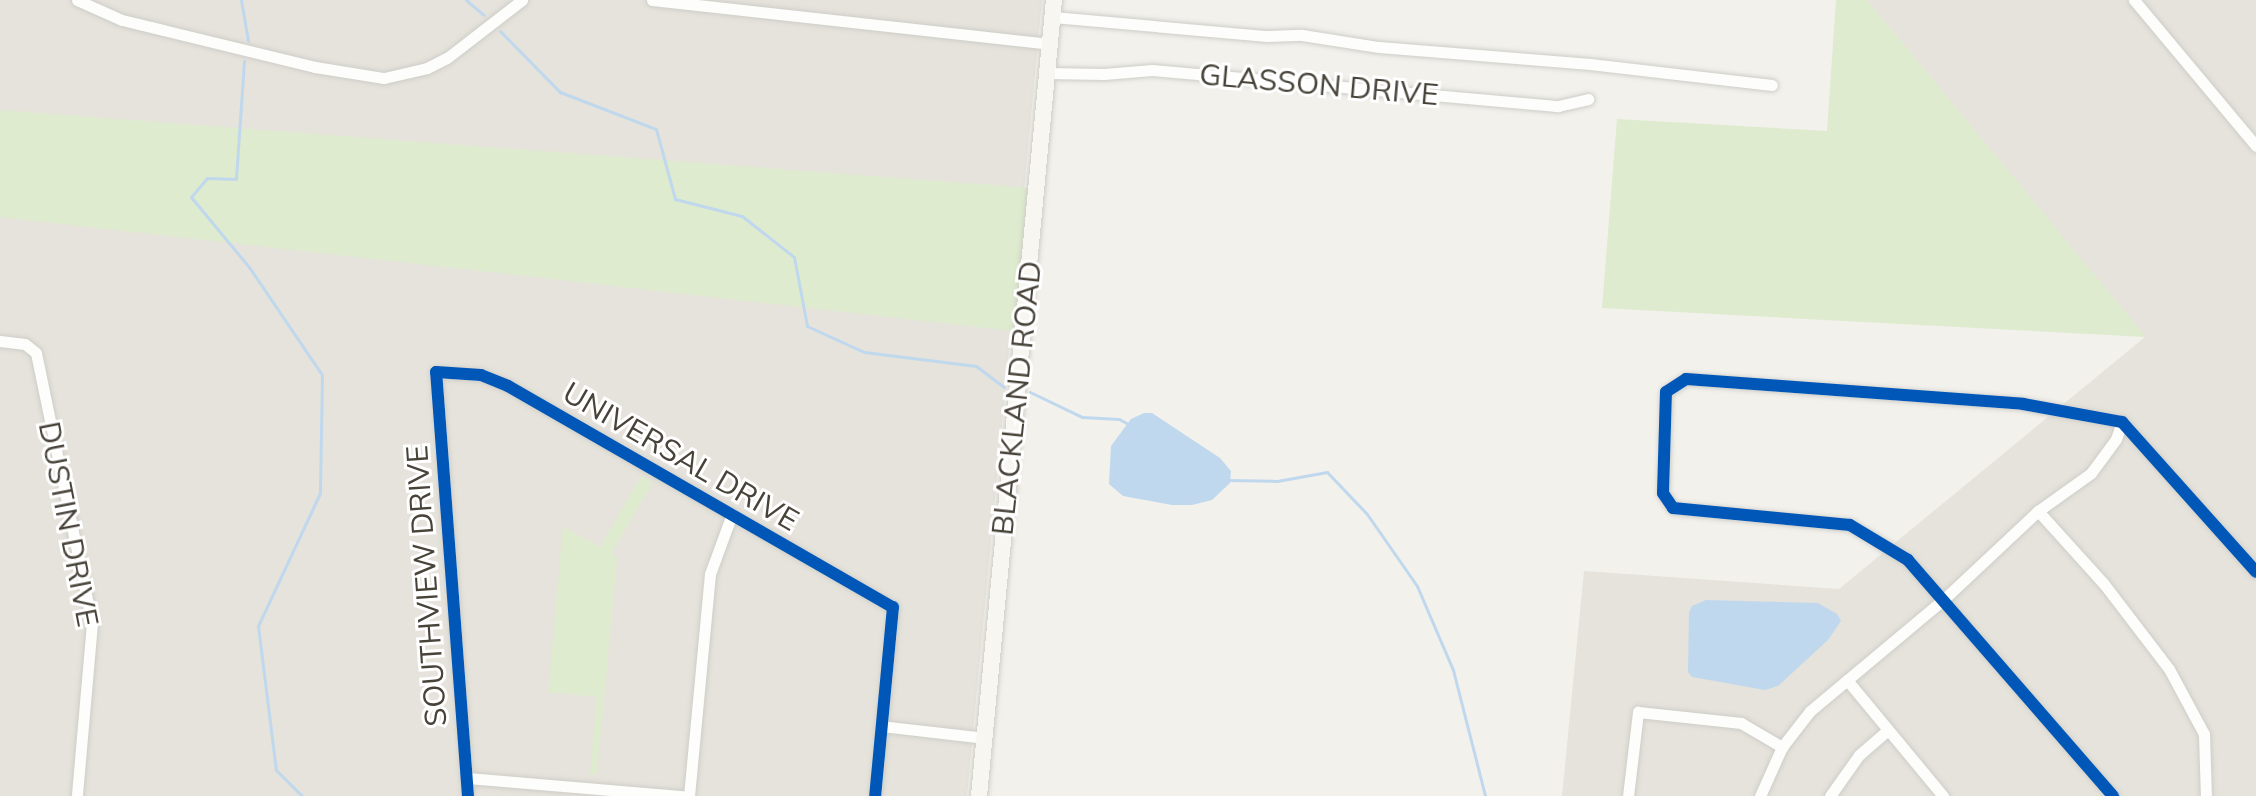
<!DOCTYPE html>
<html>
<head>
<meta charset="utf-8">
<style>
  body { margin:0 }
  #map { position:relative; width:2256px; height:796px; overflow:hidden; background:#f2f1ec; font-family:Mulish,sans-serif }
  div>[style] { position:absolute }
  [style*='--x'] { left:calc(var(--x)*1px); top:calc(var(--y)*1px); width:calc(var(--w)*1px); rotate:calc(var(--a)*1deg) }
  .residential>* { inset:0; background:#e5e3db }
  .green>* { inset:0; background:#deebce }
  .water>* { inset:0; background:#c0d8ed }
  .stream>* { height:3px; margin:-1.5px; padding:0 1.5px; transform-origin:1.5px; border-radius:1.5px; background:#c0d8ed }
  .roads { filter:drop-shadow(0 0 2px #cecdc8) drop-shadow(0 0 2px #cecdc8) }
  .street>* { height:11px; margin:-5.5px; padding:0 5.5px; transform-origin:5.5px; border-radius:5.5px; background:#fdfdfc }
  .secondary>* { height:16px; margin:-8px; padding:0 8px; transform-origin:8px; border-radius:8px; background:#f7f6f0 }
  .cycleway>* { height:12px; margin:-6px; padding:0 6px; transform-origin:6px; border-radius:6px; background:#0057b8 }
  span { translate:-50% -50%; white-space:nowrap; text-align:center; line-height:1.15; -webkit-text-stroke:6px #fff; paint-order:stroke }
  .street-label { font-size:30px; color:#484339 }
</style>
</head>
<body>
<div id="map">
  <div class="residential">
    <i style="clip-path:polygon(0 0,1042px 0,967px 796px,0 796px)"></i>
    <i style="clip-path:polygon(1867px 0,2256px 0,2256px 796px,1562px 796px,1584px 571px,1839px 589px,2145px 337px)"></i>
  </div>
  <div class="green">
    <i style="clip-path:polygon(1836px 0,1867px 0,2146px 337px,1602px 308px,1617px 119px,1827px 131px)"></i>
    <i style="clip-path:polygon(0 110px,1043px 189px,1032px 333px,0 217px)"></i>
    <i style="clip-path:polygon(641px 476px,653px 482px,611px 554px,617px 558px,597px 775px,590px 774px,597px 697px,548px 692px,563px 527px,600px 547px)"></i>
  </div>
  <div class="water">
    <i style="clip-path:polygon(1144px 413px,1152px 413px,1220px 458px,1231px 471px,1230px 483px,1212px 500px,1192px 505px,1172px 505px,1123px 496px,1109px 484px,1111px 446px,1131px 419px)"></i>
    <i style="clip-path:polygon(1706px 600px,1818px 603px,1837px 614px,1841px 621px,1828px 640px,1778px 686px,1765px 690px,1692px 677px,1688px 672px,1689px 612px,1692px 606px)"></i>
  </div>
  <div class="stream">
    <i style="--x:241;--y:0;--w:41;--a:80.1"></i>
    <i style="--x:466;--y:0;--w:23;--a:40"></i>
    <i style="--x:500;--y:31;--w:86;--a:45.5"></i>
    <i style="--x:560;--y:92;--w:103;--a:21.1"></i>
    <i style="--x:656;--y:129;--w:73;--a:74.8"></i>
    <i style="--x:675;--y:199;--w:69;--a:14.2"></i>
    <i style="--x:742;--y:216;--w:66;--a:38.3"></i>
    <i style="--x:794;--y:257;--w:70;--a:79.3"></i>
    <i style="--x:807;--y:326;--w:63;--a:24.5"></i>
    <i style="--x:864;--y:352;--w:113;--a:7.1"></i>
    <i style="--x:976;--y:366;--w:35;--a:37"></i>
    <i style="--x:244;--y:61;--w:118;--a:93.9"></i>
    <i style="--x:236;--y:179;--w:29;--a:-178"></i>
    <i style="--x:207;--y:178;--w:25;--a:130"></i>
    <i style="--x:191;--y:197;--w:91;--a:50.4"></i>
    <i style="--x:249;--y:267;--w:130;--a:55.9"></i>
    <i style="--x:322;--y:375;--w:118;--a:91"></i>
    <i style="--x:320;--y:493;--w:147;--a:115"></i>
    <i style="--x:258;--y:626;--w:145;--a:82.9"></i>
    <i style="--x:276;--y:770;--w:37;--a:45"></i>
    <i style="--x:1030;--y:392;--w:58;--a:25.7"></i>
    <i style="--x:1082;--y:417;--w:37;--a:3"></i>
    <i style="--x:1119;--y:419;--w:13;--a:29"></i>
    <i style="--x:1227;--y:480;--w:50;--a:1.1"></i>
    <i style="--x:1277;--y:481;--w:51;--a:-10.2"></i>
    <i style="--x:1327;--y:472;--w:58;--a:46.4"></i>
    <i style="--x:1367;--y:514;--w:88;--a:55.2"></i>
    <i style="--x:1417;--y:586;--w:91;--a:66.8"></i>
    <i style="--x:1453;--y:670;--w:130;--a:75.7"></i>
  </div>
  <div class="roads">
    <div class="street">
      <i style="--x:77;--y:0;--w:49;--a:24"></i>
      <i style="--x:122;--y:20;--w:42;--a:13.7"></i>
      <i style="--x:163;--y:30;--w:156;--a:13.7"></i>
      <i style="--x:315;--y:67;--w:70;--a:9.1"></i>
      <i style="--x:384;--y:78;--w:44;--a:-13.1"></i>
      <i style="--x:427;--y:68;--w:22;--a:-27"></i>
      <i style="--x:447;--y:58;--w:95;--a:-37.7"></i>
      <i style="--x:652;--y:0;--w:400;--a:6.3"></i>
      <i style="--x:2134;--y:0;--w:190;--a:50.1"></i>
      <i style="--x:1053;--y:17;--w:215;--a:5.1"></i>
      <i style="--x:1267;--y:36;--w:35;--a:-2"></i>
      <i style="--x:1302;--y:35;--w:78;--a:8.9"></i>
      <i style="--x:1379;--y:47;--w:212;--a:4.6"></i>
      <i style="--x:1590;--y:64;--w:183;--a:6.6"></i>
      <i style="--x:1048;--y:73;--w:56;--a:1"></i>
      <i style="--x:1104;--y:74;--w:48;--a:-4.8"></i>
      <i style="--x:1152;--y:70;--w:408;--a:5.1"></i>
      <i style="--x:1558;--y:106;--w:31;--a:-13"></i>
      <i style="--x:0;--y:341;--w:25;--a:7"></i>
      <i style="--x:25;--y:344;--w:14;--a:39"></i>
      <i style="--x:36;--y:353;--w:276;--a:78.3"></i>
      <i style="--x:92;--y:623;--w:174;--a:95"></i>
      <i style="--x:2038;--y:511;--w:98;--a:47.9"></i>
      <i style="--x:2104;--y:584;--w:107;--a:52.6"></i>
      <i style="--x:2169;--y:669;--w:74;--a:61.7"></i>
      <i style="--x:2204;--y:734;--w:62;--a:88.2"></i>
      <i style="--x:1847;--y:680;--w:151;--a:50.4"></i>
      <i style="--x:881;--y:726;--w:104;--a:6.6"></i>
      <i style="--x:467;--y:778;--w:217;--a:4.8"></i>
      <i style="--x:468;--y:796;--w:425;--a:-94.3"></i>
      <i style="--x:436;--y:372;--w:45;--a:3.8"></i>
      <i style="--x:481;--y:375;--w:29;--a:22"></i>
      <i style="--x:508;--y:386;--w:444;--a:29.9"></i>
      <i style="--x:893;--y:607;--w:190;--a:95.4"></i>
      <i style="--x:689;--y:796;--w:223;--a:-84.6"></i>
      <i style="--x:710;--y:574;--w:64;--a:-69.9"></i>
      <i style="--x:1628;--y:796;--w:85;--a:-83.2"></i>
      <i style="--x:1638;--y:712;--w:104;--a:6.1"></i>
      <i style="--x:1741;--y:723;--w:48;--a:30.3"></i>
      <i style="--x:1760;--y:796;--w:54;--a:-65.8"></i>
      <i style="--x:1782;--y:747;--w:46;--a:-52.1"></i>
      <i style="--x:1810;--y:711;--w:175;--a:-39.9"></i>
      <i style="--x:1944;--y:599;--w:129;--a:-43.1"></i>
      <i style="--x:2038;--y:511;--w:65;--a:-35.6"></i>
      <i style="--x:2091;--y:473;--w:42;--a:-53.7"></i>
      <i style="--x:2116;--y:439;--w:18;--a:-71"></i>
      <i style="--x:1830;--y:796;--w:50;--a:-54.7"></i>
      <i style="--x:1859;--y:755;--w:38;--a:-41"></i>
      <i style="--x:2113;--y:796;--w:313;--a:-131"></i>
      <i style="--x:1908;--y:560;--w:68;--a:-148.9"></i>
      <i style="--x:1850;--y:525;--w:178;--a:-174.5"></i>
      <i style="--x:1673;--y:508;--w:18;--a:-124"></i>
      <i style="--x:1663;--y:493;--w:101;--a:-88.3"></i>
      <i style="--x:1666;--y:392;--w:24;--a:-33"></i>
      <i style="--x:1686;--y:379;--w:338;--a:4.2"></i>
      <i style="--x:2023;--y:404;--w:101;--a:10.3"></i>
      <i style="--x:2122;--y:422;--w:201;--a:48.2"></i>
    </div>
    <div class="secondary">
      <i style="--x:979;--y:796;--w:800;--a:-84.62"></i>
    </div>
  </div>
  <div class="cycleway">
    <i style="--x:468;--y:796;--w:425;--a:-94.3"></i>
    <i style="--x:436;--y:372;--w:45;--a:3.8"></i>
    <i style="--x:481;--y:375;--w:29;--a:22"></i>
    <i style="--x:508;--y:386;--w:444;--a:29.9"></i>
    <i style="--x:893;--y:607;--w:190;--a:95.4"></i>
    <i style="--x:2113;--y:796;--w:313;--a:-131"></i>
    <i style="--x:1908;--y:560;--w:68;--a:-148.9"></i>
    <i style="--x:1850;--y:525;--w:178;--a:-174.5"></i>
    <i style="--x:1673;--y:508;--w:18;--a:-124"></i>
    <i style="--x:1663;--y:493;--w:101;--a:-88.3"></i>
    <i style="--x:1666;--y:392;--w:24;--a:-33"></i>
    <i style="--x:1686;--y:379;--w:338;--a:4.2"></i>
    <i style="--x:2023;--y:404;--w:101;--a:10.3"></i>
    <i style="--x:2122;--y:422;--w:201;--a:48.2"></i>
  </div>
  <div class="street-label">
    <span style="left:1319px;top:84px;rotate:5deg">GLASSON DRIVE</span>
    <span style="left:1016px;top:398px;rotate:-84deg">BLACKLAND ROAD</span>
    <span style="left:681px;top:456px;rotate:30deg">UNIVERSAL DRIVE</span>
    <span style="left:69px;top:524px;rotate:79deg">DUSTIN DRIVE</span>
    <span style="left:426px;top:586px;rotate:-94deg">SOUTHVIEW DRIVE</span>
  </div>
</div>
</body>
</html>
